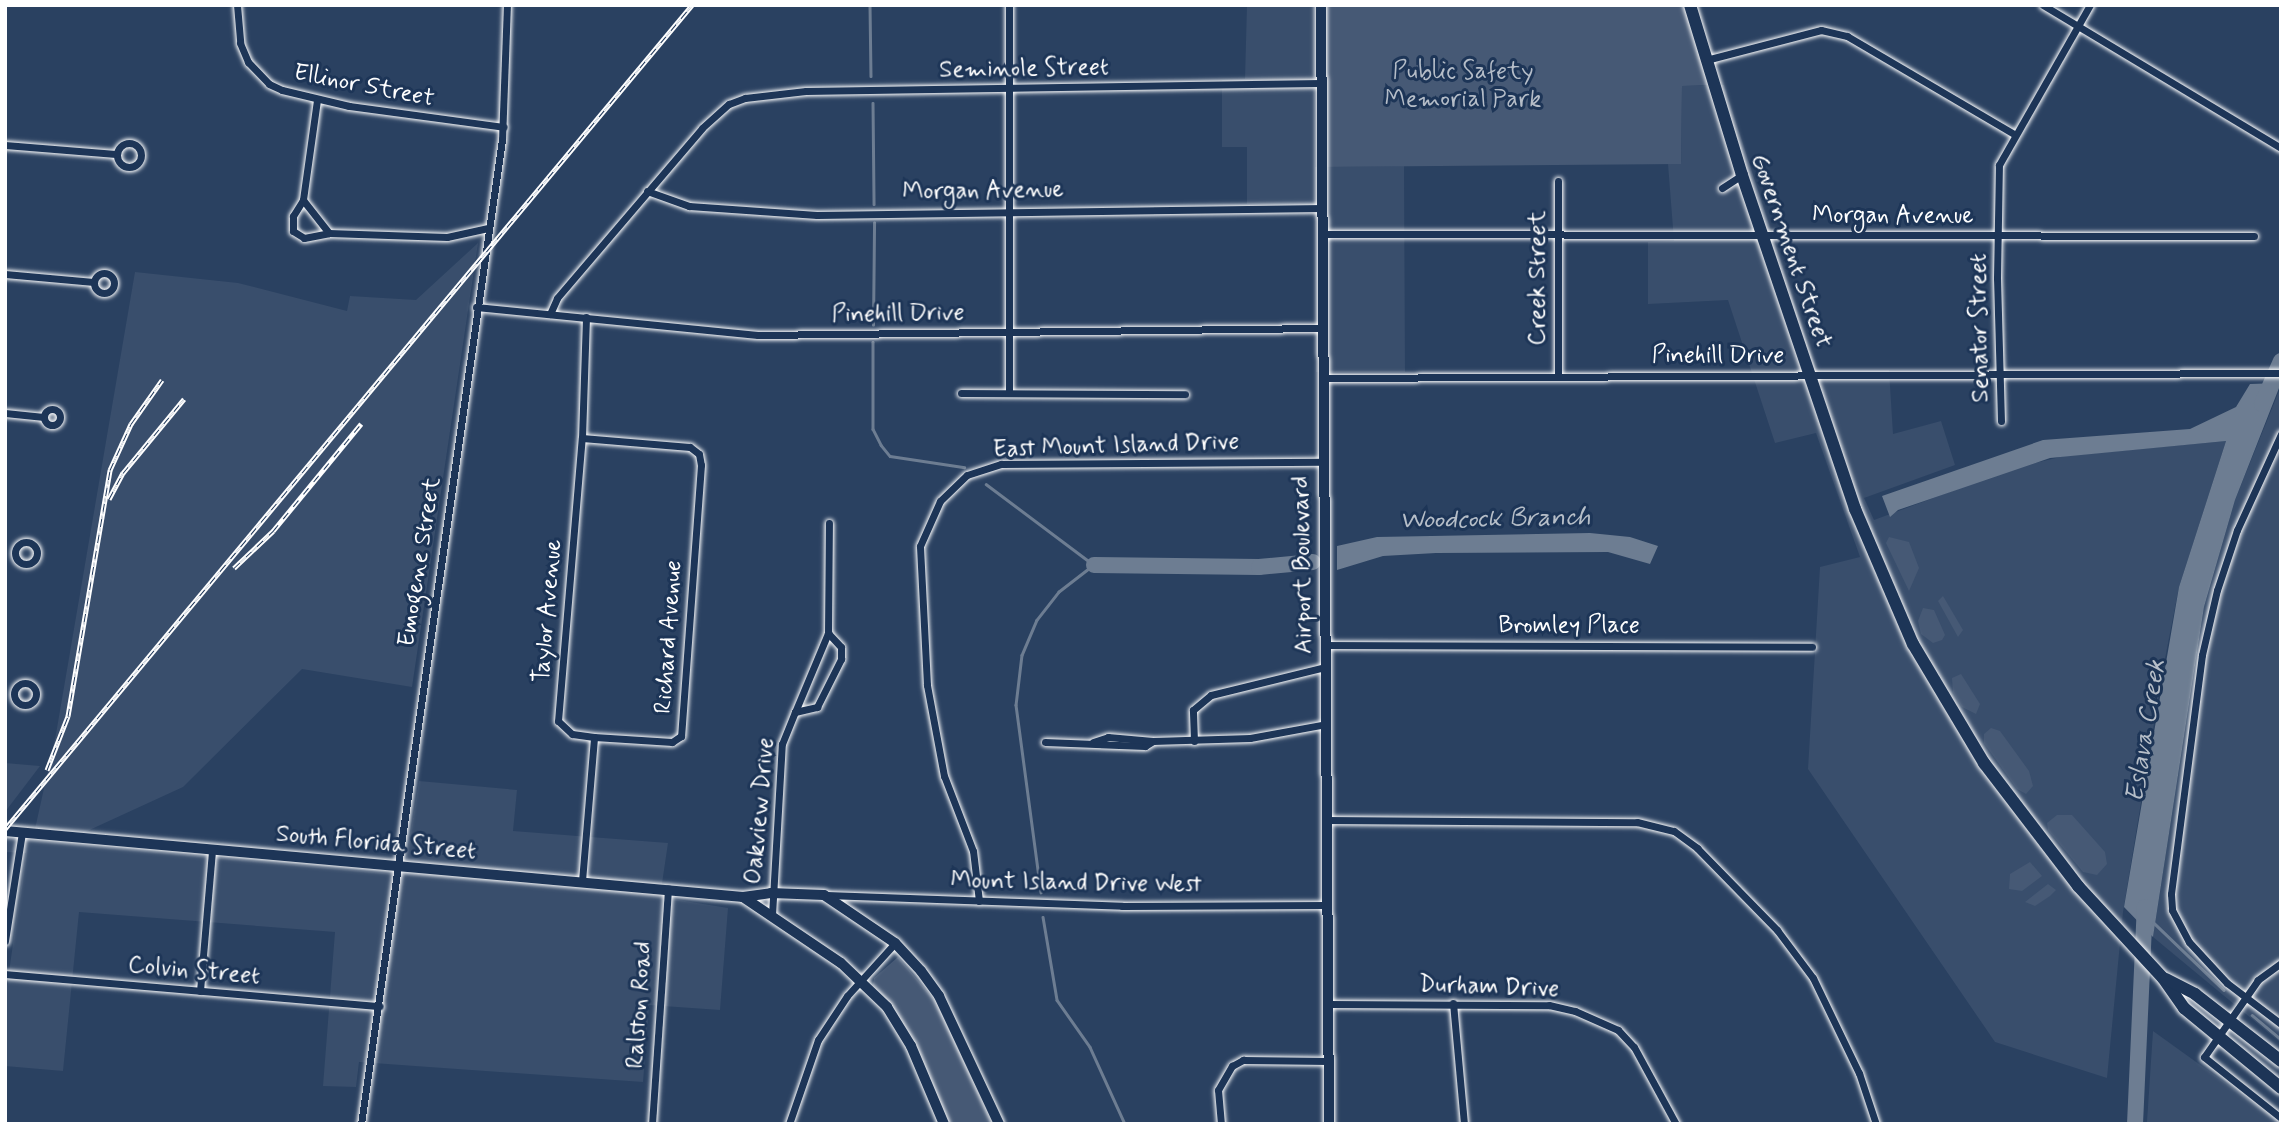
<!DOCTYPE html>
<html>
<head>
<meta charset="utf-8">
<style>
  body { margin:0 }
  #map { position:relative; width:2286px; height:1129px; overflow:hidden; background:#2a4161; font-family:Mynerve,sans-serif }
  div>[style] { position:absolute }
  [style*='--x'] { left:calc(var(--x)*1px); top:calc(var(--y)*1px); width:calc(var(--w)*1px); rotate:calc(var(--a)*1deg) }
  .built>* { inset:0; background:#394e6c }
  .green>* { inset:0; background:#465975 }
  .water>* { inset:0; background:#6d7d92 }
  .stream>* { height:2.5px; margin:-1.25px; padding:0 1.25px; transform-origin:1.25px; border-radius:1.25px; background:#6d7d92 }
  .river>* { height:16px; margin:-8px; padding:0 8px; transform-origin:8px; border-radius:8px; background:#6d7d92 }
  .roads { filter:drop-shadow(0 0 2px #fff) drop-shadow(0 0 2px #fff) }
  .street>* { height:7px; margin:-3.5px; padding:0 3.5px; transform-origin:3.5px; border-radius:3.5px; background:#1d3557 }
  .street>.ring { margin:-3.5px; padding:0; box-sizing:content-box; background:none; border:7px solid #1d3557; border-radius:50% }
  .secondary>* { height:10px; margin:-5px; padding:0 5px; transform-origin:5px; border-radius:5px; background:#1d3557 }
  .primary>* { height:12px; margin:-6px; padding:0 6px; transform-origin:6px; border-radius:6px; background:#1d3557 }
  .rail>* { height:5px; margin-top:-2.5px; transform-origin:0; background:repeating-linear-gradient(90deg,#1d3557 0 8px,#fff 0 16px); box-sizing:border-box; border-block:2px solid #fff }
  span { translate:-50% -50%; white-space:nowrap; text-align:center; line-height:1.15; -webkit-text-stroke:6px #1d3557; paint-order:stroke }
  .street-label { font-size:24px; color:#fff }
  .park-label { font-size:24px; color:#b5bdc8 }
  .water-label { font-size:26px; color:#b6bec8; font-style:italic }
  .frame { position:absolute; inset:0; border:7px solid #fff; pointer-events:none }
</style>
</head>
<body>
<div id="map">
  <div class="built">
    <i style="clip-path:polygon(1247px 5px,1314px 5px,1315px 167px,1404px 166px,1405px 372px,1316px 372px,1315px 205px,1247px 204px,1247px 147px,1222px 147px,1222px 80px,1245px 79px)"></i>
    <i style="clip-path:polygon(1724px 85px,1816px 370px,1889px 370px,1893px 434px,1941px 421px,1955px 465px,1864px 498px,1874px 520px,2014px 468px,2064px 456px,2226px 441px,2179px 587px,2163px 669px,2123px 912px,2107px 1078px,1995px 1042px,1808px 769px,1820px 567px,1860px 557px,1816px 433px,1775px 443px,1728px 300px,1648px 304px,1648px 242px,1674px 241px,1668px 164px,1681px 164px,1682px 86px)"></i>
    <i style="clip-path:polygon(478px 243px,412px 687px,302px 669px,183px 787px,85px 832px,35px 829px,56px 734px,135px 272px,238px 283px,347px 311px,350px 296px,416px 300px)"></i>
    <i style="clip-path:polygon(2281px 386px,2281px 1043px,2153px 937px,2204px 607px,2235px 500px)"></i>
    <i style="clip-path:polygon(5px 763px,40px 766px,5px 812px)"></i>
    <i style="clip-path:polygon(419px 781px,517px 790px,513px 831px,668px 843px,660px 897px,728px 908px,720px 1010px,649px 1005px,643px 1082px,359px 1062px,356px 1087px,323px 1086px,335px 932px,79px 912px,63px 1071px,5px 1066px,5px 1000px,26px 853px,5px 852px,5px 838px,404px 875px)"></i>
    <i style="clip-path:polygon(2153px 1031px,2281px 1123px,2281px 1124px,2147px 1122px)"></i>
  </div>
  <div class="green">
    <i style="clip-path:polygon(1321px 5px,1690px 5px,1713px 85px,1682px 86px,1681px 164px,1322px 167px)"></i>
    <i style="clip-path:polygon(1889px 537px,1909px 542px,1919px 568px,1909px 591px,1886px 543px)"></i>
    <i style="clip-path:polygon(1943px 596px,1963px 630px,1958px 637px,1938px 601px)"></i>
    <i style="clip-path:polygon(1923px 608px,1934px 610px,1945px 635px,1942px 640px,1933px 643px,1921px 634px,1918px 621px)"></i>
    <i style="clip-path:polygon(1961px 674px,1980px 704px,1976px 714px,1962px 707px,1953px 692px,1952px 678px)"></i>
    <i style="clip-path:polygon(1991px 728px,2000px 731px,2029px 771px,2033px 786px,2026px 794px,2017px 789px,1984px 743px,1984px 734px)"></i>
    <i style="clip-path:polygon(2057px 815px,2072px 815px,2105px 852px,2107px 864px,2097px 875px,2083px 872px,2048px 830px,2047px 823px)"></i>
    <i style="clip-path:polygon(2030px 862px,2042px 876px,2022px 891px,2009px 889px,2010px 874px)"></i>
    <i style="clip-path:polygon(2048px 884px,2056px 890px,2050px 896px,2035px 906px,2025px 902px)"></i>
    <i style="clip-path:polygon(898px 957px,937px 1003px,992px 1124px,948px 1124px,907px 1029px,873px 985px,874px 978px)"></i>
  </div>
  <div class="water">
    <i style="clip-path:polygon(2281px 383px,2235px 500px,2204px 607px,2153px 937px,2124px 907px,2179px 587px,2226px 441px,2050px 458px,1898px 510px,1890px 517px,1882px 496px,2043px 440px,2190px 429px,2236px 407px,2250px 384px)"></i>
    <i style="clip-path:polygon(1590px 533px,1630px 537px,1658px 546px,1650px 564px,1608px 552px,1436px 553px,1383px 556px,1337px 570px,1337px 546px,1377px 537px)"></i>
  </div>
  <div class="stream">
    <i style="--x:870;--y:5;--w:71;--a:89.2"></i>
    <i style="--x:873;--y:103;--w:101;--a:89.4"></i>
    <i style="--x:873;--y:325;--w:102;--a:-89.4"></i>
    <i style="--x:873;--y:342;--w:87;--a:90"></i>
    <i style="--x:873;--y:429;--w:18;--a:63"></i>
    <i style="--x:881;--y:445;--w:14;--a:51"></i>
    <i style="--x:890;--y:456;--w:75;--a:8.5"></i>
    <i style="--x:986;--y:484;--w:135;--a:36.9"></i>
    <i style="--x:1094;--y:565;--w:44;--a:142.4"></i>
    <i style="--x:1059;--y:592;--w:36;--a:128"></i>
    <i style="--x:1037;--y:620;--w:38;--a:113"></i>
    <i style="--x:1022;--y:655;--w:50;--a:96.8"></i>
    <i style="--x:1016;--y:705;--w:189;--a:82.4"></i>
    <i style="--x:1043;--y:917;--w:84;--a:80.4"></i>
    <i style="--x:1057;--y:1000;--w:57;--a:54.9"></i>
    <i style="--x:1090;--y:1047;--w:85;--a:65.6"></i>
    <i style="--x:2153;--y:922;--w:98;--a:43.8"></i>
    <i style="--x:2252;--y:1015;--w:38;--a:40"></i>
  </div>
  <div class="river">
    <i style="--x:2262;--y:404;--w:47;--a:-66.2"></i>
    <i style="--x:1094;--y:565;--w:165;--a:0.7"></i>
    <i style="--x:1259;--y:567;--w:54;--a:-5.3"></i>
    <i style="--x:2135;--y:1124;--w:217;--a:-87.4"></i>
  </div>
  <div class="roads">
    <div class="street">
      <i style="--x:237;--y:5;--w:38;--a:85"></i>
      <i style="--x:240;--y:43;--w:21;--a:67"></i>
      <i style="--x:248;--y:62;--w:30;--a:46"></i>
      <i style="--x:269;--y:84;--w:14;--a:25"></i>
      <i style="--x:282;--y:90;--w:69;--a:13.4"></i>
      <i style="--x:349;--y:106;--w:156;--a:7.7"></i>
      <i style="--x:1009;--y:5;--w:388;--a:90"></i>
      <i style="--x:2043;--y:5;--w:278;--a:31"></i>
      <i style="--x:1706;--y:60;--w:119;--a:-14.6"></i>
      <i style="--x:1821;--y:30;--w:27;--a:13"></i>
      <i style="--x:1847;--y:36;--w:194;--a:30.4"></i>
      <i style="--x:317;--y:100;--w:101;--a:98"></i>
      <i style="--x:303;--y:200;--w:42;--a:51.8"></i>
      <i style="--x:329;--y:233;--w:118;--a:1.9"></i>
      <i style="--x:447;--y:237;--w:42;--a:-12.4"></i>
      <i class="ring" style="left:117px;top:143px;width:17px;height:17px"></i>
      <i style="--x:5;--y:145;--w:111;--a:4.6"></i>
      <i style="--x:1722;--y:188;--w:24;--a:-33"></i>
      <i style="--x:647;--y:191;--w:45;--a:19.7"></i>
      <i style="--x:689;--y:206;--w:128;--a:4"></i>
      <i style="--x:817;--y:215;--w:506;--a:-0.79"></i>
      <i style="--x:303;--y:200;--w:19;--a:122"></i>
      <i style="--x:293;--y:216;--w:15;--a:90"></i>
      <i style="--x:293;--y:231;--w:13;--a:32"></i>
      <i style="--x:304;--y:238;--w:25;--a:-11"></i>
      <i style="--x:1323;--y:234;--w:931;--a:0.12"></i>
      <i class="ring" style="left:94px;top:273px;width:13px;height:13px"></i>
      <i style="--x:5;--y:274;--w:89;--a:5.1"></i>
      <i style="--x:476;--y:307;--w:283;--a:5.7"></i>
      <i style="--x:758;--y:335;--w:565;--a:-0.71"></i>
      <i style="--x:550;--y:314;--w:17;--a:-66"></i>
      <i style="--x:557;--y:298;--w:223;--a:-49.5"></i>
      <i style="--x:702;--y:128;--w:36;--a:-42"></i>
      <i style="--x:729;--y:104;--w:17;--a:-21"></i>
      <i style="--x:745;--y:98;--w:61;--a:-6.5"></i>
      <i style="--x:806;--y:91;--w:515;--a:-0.89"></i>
      <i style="--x:1558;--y:375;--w:194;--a:-90"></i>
      <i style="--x:1323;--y:378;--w:958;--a:-0.3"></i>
      <i style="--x:961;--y:393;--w:224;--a:0.3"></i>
      <i class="ring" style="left:44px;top:409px;width:9px;height:9px"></i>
      <i style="--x:5;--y:413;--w:39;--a:6"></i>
      <i style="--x:2001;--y:421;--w:143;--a:-91.6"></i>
      <i style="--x:1997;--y:278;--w:113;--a:-89"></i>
      <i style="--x:1999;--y:165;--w:184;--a:-60.4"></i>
      <i style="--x:2281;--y:434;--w:106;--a:114.6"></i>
      <i style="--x:2237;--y:530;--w:63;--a:108.4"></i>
      <i style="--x:2217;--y:590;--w:67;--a:103"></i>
      <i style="--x:2202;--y:655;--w:241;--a:97.4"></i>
      <i style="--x:2171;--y:894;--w:16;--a:86"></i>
      <i style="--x:2172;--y:910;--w:36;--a:62"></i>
      <i style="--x:2189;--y:942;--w:56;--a:47.2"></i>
      <i style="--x:2227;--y:983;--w:68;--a:37.2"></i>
      <i style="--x:582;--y:438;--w:108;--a:4.8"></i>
      <i style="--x:690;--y:447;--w:11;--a:38"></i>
      <i style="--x:699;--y:454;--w:11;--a:80"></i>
      <i style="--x:701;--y:465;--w:272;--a:94.2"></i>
      <i style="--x:681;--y:736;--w:11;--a:146"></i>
      <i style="--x:672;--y:742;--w:78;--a:-176.3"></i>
      <i class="ring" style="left:15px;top:542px;width:15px;height:15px"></i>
      <i style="--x:1325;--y:645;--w:487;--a:0.2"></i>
      <i class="ring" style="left:14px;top:683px;width:15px;height:15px"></i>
      <i style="--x:795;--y:712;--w:86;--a:-67.3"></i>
      <i style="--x:1194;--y:741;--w:31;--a:-92"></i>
      <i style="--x:1193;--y:710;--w:23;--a:-40"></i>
      <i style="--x:1211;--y:695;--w:117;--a:-13.8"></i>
      <i style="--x:1045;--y:742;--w:100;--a:2.3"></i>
      <i style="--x:1145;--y:746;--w:9;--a:-32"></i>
      <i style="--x:1153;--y:741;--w:97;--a:-1.8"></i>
      <i style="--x:1250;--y:738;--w:77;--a:-10.4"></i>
      <i style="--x:1093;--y:742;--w:16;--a:-18"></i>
      <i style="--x:1108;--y:737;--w:45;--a:5.1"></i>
      <i style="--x:1326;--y:820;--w:311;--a:0.4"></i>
      <i style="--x:1637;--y:822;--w:38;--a:14"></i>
      <i style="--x:1674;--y:831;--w:29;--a:36"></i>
      <i style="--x:1697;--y:848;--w:115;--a:45.7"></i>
      <i style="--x:1777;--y:930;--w:60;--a:53.1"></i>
      <i style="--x:1813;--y:978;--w:106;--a:64.2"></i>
      <i style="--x:1859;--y:1073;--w:54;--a:71.6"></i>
      <i style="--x:582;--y:881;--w:144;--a:-85.2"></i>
      <i style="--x:594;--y:737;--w:22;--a:-172"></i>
      <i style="--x:572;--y:734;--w:19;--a:-137"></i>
      <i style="--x:558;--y:721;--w:284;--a:-85.2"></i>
      <i style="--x:582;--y:438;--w:121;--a:-88.1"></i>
      <i style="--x:827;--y:895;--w:295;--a:2.1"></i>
      <i style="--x:1122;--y:906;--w:205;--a:-0.3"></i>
      <i style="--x:979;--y:901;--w:50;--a:-96.8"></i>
      <i style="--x:973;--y:851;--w:80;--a:-111.1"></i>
      <i style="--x:944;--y:776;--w:93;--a:-100.6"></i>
      <i style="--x:927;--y:685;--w:139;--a:-92.9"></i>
      <i style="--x:920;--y:546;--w:49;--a:-66"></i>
      <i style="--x:940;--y:501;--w:37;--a:-44"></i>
      <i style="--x:967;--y:475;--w:36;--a:-18"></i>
      <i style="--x:1001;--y:464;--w:323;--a:-0.4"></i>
      <i style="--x:772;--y:915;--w:171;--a:-86.7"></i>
      <i style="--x:782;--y:744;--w:35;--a:-68"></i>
      <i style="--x:795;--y:712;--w:23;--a:-13"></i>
      <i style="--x:817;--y:707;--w:54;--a:-63.4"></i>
      <i style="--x:841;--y:659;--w:12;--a:-90"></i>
      <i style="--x:841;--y:647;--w:19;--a:-133"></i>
      <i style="--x:828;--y:633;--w:110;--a:-89.5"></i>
      <i style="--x:5;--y:941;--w:109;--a:-81.1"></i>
      <i style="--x:2281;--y:963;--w:29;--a:144"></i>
      <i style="--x:2258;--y:980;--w:94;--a:125"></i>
      <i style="--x:2204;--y:1057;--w:98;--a:38.4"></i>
      <i style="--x:5;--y:974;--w:376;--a:4.9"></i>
      <i style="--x:200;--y:991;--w:142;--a:-85.1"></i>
      <i style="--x:1453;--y:1003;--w:121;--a:84.8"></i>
      <i style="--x:1327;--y:1004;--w:222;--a:0.3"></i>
      <i style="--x:1549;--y:1005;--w:27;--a:13"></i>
      <i style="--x:1575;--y:1011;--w:47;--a:23.8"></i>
      <i style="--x:1618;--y:1030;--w:23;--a:47"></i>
      <i style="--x:1634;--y:1047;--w:88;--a:61.4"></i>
      <i style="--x:361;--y:1124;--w:994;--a:-81.85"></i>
      <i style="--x:502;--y:140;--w:135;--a:-87.9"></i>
      <i style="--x:652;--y:1124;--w:236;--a:-86.1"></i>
      <i style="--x:789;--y:1124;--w:89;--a:-71"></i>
      <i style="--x:818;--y:1040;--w:53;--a:-56.6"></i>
      <i style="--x:847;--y:996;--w:72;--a:-47.8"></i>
      <i style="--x:1221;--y:1124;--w:34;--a:-95"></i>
      <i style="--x:1218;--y:1090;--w:28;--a:-60"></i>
      <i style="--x:1232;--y:1066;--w:13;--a:-29"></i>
      <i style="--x:1243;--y:1060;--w:85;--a:0.7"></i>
    </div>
    <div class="secondary">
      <i style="--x:1321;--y:5;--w:1119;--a:89.59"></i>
      <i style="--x:5;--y:831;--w:741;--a:5.11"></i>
      <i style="--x:743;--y:897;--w:28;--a:-8"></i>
      <i style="--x:771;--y:893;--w:53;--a:2.2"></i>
      <i style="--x:824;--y:895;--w:86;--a:34.1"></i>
      <i style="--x:895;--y:943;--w:38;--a:47"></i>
      <i style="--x:921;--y:971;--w:31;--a:54"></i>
      <i style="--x:939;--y:996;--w:141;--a:64.9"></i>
      <i style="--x:743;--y:897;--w:118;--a:34"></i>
      <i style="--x:841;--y:963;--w:64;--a:43.7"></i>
      <i style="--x:887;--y:1007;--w:46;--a:58.4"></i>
      <i style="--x:911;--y:1046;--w:85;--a:67.1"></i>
    </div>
    <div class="primary">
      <i style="--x:1690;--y:5;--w:178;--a:73"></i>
      <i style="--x:1742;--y:175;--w:353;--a:71.3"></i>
      <i style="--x:1855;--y:509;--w:147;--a:66.8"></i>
      <i style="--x:1913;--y:644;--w:139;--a:59.2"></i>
      <i style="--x:1984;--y:763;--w:155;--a:52.6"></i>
      <i style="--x:2078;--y:886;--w:125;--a:47.3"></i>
      <i style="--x:2163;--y:978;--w:37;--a:55"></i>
      <i style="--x:2184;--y:1008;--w:126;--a:39.5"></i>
      <i style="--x:2166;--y:979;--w:33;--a:27"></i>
      <i style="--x:2195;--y:994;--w:109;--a:37.9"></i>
    </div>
  </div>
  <div class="rail">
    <i style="--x:109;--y:499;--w:30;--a:-62"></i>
    <i style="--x:123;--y:473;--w:96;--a:-50.5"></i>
    <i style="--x:234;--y:568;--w:54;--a:-43.5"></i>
    <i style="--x:273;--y:531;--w:139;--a:-50.6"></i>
    <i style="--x:47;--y:770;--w:58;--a:-68.7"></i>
    <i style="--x:68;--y:716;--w:250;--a:-80.3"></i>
    <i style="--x:110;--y:470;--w:51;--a:-65.5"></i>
    <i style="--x:131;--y:424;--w:54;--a:-54.8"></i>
    <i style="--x:5;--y:829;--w:1073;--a:-50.18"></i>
  </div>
  <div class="street-label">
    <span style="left:1024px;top:69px;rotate:-1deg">Seminole Street</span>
    <span style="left:364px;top:86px;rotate:11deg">Ellinor Street</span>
    <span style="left:983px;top:191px;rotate:-1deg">Morgan Avenue</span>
    <span style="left:1893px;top:216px">Morgan Avenue</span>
    <span style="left:1791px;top:251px;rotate:71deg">Government Street</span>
    <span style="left:1538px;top:278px;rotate:-90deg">Creek Street</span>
    <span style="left:898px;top:314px;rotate:-1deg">Pinehill Drive</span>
    <span style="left:1980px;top:328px;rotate:-91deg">Senator Street</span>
    <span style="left:1718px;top:356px">Pinehill Drive</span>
    <span style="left:1116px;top:446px;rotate:-2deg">East Mount Island Drive</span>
    <span style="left:420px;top:562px;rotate:-81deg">Emogene Street</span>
    <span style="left:1303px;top:565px;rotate:-91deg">Airport Boulevard</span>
    <span style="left:548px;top:611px;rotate:-85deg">Taylor Avenue</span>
    <span style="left:1569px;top:626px">Bromley Place</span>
    <span style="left:669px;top:637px;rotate:-86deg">Richard Avenue</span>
    <span style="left:760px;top:811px;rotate:-85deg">Oakview Drive</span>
    <span style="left:376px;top:843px;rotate:5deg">South Florida Street</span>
    <span style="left:1076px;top:883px;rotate:1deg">Mount Island Drive West</span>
    <span style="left:194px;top:971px;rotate:5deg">Colvin Street</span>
    <span style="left:1489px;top:987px;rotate:2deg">Durham Drive</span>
    <span style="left:640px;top:1005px;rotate:-86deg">Ralston Road</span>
  </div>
  <div class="park-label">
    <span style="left:1463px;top:86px">Public Safety<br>Memorial Park</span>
  </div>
  <div class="water-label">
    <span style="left:1495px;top:520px;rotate:-1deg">Woodcock Branch</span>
    <span style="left:2147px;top:731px;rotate:-81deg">Eslava Creek</span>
  </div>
  <div class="frame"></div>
</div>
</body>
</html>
